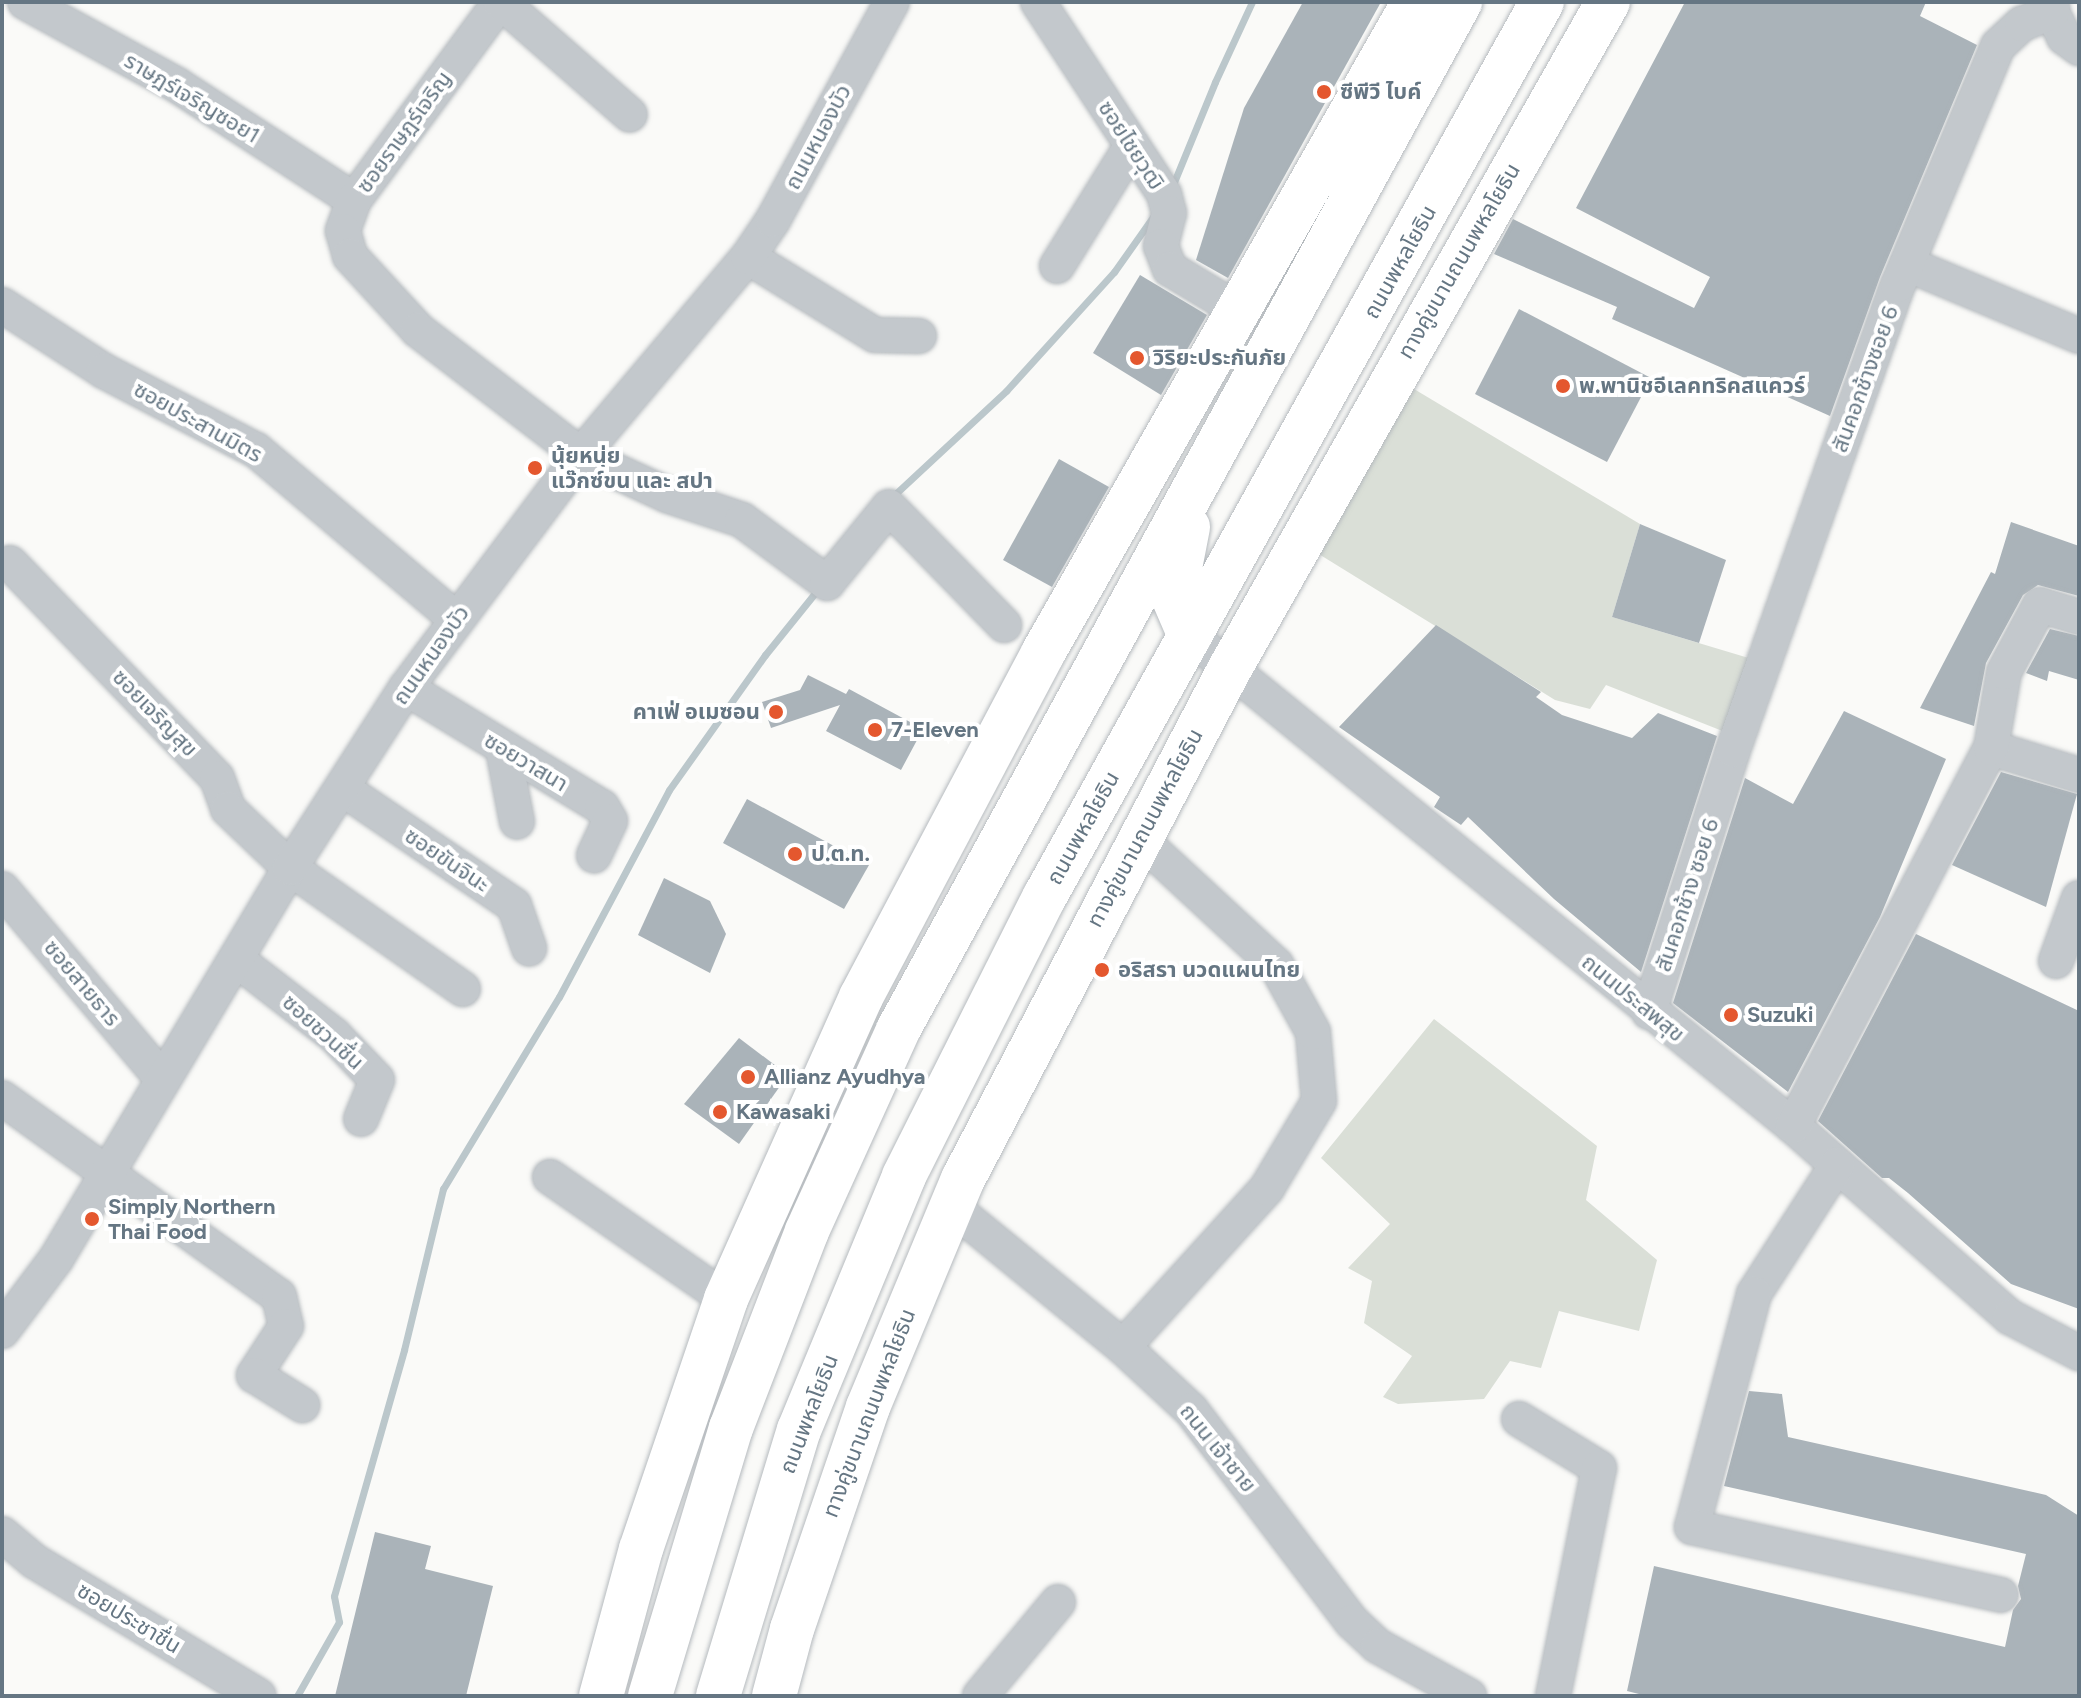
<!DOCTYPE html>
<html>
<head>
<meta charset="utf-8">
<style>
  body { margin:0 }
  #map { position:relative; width:2081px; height:1698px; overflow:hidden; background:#fafaf8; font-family:Figtree,"Noto Sans Thai",sans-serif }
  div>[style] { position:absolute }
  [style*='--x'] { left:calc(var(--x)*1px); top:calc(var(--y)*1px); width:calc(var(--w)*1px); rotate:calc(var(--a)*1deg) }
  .green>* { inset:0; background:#dadfd7 }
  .stream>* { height:7px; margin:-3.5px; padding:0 3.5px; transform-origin:3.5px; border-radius:3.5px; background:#bbc7cb }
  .building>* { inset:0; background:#aab3b9 }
  .roads { filter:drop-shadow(0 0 2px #b5babe) drop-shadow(0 0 2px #b5babe) }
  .minor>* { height:34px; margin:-17px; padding:0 17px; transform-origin:17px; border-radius:17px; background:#c3c8cc }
  .major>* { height:44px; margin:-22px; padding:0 22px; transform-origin:22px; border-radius:22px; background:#fff }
  .dots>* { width:22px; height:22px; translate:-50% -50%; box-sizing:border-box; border:4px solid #fff; border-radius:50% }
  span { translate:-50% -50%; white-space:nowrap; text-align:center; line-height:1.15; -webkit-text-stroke:8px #fff; paint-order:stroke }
  .poi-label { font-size:22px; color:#657683; font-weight:700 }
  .left { translate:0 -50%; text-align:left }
  .right { translate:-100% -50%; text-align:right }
  .street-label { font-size:22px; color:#657683 }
  .frame { position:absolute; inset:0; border:4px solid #657683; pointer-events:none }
</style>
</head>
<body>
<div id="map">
  <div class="green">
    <i style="clip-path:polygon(1409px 386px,1640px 524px,1612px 617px,1752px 659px,1725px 732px,1606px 685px,1590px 709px,1555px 700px,1309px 548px)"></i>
    <i style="clip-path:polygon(1434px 1019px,1597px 1146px,1586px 1200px,1657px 1260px,1639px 1331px,1559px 1311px,1541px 1368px,1510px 1361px,1484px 1399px,1398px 1404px,1383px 1397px,1412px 1356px,1364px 1323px,1372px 1281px,1348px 1268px,1390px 1224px,1321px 1158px)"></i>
  </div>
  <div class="stream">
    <i style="--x:1172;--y:187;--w:113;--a:-67.7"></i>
    <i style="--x:1215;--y:82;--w:88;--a:-65.2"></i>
    <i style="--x:892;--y:497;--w:156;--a:-42.9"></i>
    <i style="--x:1006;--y:391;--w:161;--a:-47.8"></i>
    <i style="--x:1114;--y:272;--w:67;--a:-54.7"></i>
    <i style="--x:297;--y:1696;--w:85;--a:-60.4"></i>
    <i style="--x:339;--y:1622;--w:26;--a:-101"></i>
    <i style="--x:334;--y:1596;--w:256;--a:-74.1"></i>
    <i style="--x:404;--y:1350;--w:166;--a:-76.4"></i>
    <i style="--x:443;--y:1189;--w:224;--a:-58.9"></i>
    <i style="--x:559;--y:997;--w:234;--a:-62"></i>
    <i style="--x:669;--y:790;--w:166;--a:-54.6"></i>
    <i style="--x:765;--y:655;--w:86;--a:-51.1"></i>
  </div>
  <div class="building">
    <i style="clip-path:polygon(1303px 2px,1381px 2px,1228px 278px,1196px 260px,1244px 108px)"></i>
    <i style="clip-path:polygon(1685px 2px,1926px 2px,1920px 16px,1977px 45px,1880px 277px,1830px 416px,1612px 319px,1617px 307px,1494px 254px,1513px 219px,1694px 308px,1710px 277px,1576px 208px)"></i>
    <i style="clip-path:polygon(1140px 275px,1207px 315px,1161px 395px,1093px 353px)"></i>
    <i style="clip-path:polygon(1519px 309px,1651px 378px,1607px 462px,1475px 394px)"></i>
    <i style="clip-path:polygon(1059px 459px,1109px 487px,1052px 587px,1003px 560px)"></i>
    <i style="clip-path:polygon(2011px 522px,2079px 546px,2079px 596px,2038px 585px,2023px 595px,1986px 663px,1974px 726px,1920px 708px,1991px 572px,1995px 574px)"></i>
    <i style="clip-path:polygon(1640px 524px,1726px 560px,1699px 643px,1612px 617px)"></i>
    <i style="clip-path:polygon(1436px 625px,1541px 692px,1536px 697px,1562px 715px,1632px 738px,1658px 713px,1717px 736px,1641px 972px,1554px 899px,1468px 817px,1461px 825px,1434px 807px,1440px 797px,1339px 727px)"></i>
    <i style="clip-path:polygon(2050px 629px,2079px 636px,2079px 680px,2049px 671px,2047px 681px,2026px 673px)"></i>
    <i style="clip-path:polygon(808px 675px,846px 694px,849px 689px,923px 729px,901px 770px,826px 731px,840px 705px,771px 728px,762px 702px,800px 690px)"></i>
    <i style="clip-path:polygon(1844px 711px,1946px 759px,1880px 917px,1788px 1092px,1673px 1003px,1745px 778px,1793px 804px)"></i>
    <i style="clip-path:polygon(2001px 772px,2077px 794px,2046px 907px,1952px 865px)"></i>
    <i style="clip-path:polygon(747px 799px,869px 865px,844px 909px,723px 843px)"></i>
    <i style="clip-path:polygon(664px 878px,710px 901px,726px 934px,710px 973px,638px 935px)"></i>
    <i style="clip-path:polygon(1916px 934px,2079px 1011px,2079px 1309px,2011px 1284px,1908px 1193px,1889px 1178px,1882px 1178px,1818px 1121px)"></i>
    <i style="clip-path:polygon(739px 1038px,788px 1075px,739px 1144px,684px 1104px)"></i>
    <i style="clip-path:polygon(1749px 1391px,1782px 1394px,1788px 1437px,2046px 1495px,2079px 1516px,2079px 1696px,1647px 1696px,1627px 1691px,1654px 1566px,2005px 1647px,2013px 1610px,2021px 1599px,2018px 1586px,2026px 1554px,1724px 1486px)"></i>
    <i style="clip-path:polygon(375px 1532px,431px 1546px,425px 1569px,493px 1586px,466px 1696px,335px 1696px)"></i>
  </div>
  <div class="roads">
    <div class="minor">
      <i style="--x:25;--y:2;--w:173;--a:28.6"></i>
      <i style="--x:177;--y:85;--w:211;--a:33"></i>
      <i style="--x:500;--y:2;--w:246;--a:126.4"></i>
      <i style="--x:354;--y:200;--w:33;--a:110"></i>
      <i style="--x:343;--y:231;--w:26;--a:74"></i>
      <i style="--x:350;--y:256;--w:100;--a:47.4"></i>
      <i style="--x:418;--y:330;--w:205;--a:37.5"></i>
      <i style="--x:581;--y:455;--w:95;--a:24.9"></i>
      <i style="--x:667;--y:495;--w:79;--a:18.4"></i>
      <i style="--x:742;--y:520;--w:106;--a:36.5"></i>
      <i style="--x:827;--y:583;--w:98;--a:-50.8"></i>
      <i style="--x:889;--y:507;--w:165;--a:45.7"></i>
      <i style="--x:501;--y:2;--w:171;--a:41.2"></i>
      <i style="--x:1038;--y:2;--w:230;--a:56.7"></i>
      <i style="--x:1164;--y:194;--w:20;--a:75"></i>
      <i style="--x:1169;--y:213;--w:34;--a:104"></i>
      <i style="--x:1161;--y:246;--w:25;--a:69"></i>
      <i style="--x:1170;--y:269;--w:82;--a:31"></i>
      <i style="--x:2052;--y:2;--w:10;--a:90"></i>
      <i style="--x:2052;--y:12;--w:28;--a:64"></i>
      <i style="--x:2064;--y:37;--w:19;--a:36"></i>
      <i style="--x:748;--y:257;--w:149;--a:31.6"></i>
      <i style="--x:875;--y:335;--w:44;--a:1.3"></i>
      <i style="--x:1907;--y:264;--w:186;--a:22.7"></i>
      <i style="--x:1057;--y:266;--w:142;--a:-58.2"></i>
      <i style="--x:2;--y:305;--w:121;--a:32.9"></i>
      <i style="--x:104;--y:371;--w:171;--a:27.5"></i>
      <i style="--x:256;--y:450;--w:260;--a:40.2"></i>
      <i style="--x:10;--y:563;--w:298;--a:46.1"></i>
      <i style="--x:217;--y:778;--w:33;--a:70"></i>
      <i style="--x:228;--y:809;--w:86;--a:43.6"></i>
      <i style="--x:290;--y:868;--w:211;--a:35"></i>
      <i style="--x:1190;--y:636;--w:777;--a:39.1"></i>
      <i style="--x:1793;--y:1126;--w:289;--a:41.4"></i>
      <i style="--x:2010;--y:1317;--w:78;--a:27.6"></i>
      <i style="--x:406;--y:688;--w:229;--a:31.3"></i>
      <i style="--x:602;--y:807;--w:16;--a:60"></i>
      <i style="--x:610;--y:821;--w:38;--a:115"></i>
      <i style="--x:1991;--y:748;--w:92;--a:17.1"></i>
      <i style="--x:503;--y:749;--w:74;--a:79.1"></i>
      <i style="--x:343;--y:789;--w:207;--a:34.2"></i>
      <i style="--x:514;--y:905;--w:46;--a:70.8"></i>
      <i style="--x:2;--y:889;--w:248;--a:49.8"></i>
      <i style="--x:237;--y:960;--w:123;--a:37.7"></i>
      <i style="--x:334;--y:1035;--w:62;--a:46.3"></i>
      <i style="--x:377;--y:1080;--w:42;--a:112.3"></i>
      <i style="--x:2056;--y:961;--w:67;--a:-69.9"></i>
      <i style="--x:1649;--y:1012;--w:275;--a:-72.2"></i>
      <i style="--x:1733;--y:750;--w:493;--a:-70.5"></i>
      <i style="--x:1898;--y:285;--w:259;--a:-67.3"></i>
      <i style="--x:1998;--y:46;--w:33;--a:-43"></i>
      <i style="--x:2022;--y:24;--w:32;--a:-22"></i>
      <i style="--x:2;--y:1098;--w:340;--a:35.6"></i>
      <i style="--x:279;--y:1296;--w:31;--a:77"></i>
      <i style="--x:286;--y:1326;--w:59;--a:123.1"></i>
      <i style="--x:254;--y:1375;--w:57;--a:32"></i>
      <i style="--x:1793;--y:1126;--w:427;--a:-62.4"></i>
      <i style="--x:1991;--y:748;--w:77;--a:-80.3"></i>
      <i style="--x:2004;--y:672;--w:76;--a:-61.8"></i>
      <i style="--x:2040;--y:605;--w:41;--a:17.1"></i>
      <i style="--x:1837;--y:1165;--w:153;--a:122.8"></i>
      <i style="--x:1754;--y:1294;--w:241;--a:104.9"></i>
      <i style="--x:1692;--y:1527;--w:316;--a:12.4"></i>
      <i style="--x:550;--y:1177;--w:214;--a:34.7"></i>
      <i style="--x:952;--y:1207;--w:221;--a:39.3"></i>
      <i style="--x:1123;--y:1347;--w:93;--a:42.8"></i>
      <i style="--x:1191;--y:1410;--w:266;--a:52.8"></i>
      <i style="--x:1352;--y:1622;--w:35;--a:43"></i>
      <i style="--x:1378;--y:1646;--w:104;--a:28.8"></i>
      <i style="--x:2;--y:1331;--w:90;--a:-53.1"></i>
      <i style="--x:56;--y:1259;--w:456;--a:-59.1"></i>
      <i style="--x:290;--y:868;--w:214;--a:-57.2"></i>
      <i style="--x:406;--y:688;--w:291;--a:-53.1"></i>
      <i style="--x:581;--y:455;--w:259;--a:-49.9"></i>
      <i style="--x:748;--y:257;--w:45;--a:-56"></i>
      <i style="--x:773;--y:220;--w:248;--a:-61.4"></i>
      <i style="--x:1123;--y:1347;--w:215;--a:-47.8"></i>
      <i style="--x:1267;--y:1188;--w:101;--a:-59.1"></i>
      <i style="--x:1319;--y:1101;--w:69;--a:-95"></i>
      <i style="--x:1313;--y:1032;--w:77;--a:-118.9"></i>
      <i style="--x:1276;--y:965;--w:187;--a:-137.2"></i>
      <i style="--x:1519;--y:1419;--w:94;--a:31.5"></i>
      <i style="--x:1599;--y:1468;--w:233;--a:101.4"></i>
      <i style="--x:2;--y:1534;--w:42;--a:40.2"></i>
      <i style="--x:34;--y:1561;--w:262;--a:31"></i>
      <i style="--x:980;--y:1696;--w:122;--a:-50.3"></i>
    </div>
    <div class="major">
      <i style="--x:1188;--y:527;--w:73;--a:101"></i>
      <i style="--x:1174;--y:599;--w:40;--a:66.6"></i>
      <i style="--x:601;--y:1696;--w:152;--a:-74.8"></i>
      <i style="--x:641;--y:1549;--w:264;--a:-71.2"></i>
      <i style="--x:726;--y:1299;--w:331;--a:-65.9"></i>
      <i style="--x:861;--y:997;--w:389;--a:-62.1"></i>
      <i style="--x:1043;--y:653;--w:749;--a:-60.32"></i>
      <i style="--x:650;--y:1696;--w:280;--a:-73.2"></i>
      <i style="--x:731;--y:1428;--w:211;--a:-68.9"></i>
      <i style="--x:807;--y:1231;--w:221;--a:-65.6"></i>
      <i style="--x:898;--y:1030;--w:1172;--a:-61.33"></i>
      <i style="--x:718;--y:1696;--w:278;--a:-73.1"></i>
      <i style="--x:799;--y:1430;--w:275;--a:-67.5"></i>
      <i style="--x:904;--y:1176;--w:313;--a:-63.3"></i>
      <i style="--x:1045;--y:896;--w:1023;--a:-60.93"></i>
      <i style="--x:774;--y:1696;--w:69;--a:-75"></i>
      <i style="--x:792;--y:1629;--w:235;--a:-71.1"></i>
      <i style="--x:868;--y:1407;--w:247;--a:-67.4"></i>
      <i style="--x:963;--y:1179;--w:574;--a:-62.41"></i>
      <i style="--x:1229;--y:670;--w:768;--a:-60.43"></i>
    </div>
  </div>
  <div class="dots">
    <i style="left:1324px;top:92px;background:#e4572e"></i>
    <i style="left:1137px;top:358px;background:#e4572e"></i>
    <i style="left:1563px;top:386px;background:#e4572e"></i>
    <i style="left:535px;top:468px;background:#e4572e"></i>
    <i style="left:776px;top:712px;background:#e4572e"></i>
    <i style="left:875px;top:730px;background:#e4572e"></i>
    <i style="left:795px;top:854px;background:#e4572e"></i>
    <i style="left:1102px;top:970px;background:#e4572e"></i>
    <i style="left:1731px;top:1015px;background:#e4572e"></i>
    <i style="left:748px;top:1077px;background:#e4572e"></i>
    <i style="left:720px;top:1112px;background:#e4572e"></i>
    <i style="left:92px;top:1219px;background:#e4572e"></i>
  </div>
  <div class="poi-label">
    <span class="left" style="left:1340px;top:92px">ซีพีวี ไบค์</span>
    <span class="left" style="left:1153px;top:358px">วิริยะประกันภัย</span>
    <span class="left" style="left:1579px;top:386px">พ.พานิชอีเลคทริคสแควร์</span>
    <span class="left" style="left:551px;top:468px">นุ้ยหนุ่ย<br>แว๊กซ์ขน และ สปา</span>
    <span class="right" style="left:760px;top:712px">คาเฟ่ อเมซอน</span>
    <span class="left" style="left:891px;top:730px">7-Eleven</span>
    <span class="left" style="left:811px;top:854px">ป.ต.ท.</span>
    <span class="left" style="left:1118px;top:970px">อริสรา นวดแผนไทย</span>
    <span class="left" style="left:1747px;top:1015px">Suzuki</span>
    <span class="left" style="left:764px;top:1077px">Allianz Ayudhya</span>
    <span class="left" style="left:736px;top:1112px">Kawasaki</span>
    <span class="left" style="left:108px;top:1219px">Simply Northern<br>Thai Food</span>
  </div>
  <div class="street-label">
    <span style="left:192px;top:98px;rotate:31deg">ราษฎร์เจริญซอย1</span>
    <span style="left:404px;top:132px;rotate:-54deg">ซอยราษฎร์เจริญ</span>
    <span style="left:818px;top:137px;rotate:-62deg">ถนนหนองบัว</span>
    <span style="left:1131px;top:145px;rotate:57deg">ซอยไชยวุฒิ</span>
    <span style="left:1459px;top:261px;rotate:-60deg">ทางคู่ขนานถนนพหลโยธิน</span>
    <span style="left:1400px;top:262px;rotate:-61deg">ถนนพหลโยธิน</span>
    <span style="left:1865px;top:379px;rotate:-70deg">สันคอกช้างซอย 6</span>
    <span style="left:198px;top:422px;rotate:29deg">ซอยประสานมิตร</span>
    <span style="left:431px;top:655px;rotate:-55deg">ถนนหนองบัว</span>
    <span style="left:155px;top:713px;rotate:46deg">ซอยเจริญสุข</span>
    <span style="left:526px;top:762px;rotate:31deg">ซอยวาสนา</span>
    <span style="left:1083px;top:828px;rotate:-61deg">ถนนพหลโยธิน</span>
    <span style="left:1145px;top:828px;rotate:-62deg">ทางคู่ขนานถนนพหลโยธิน</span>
    <span style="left:447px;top:860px;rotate:34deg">ซอยขันจินะ</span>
    <span style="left:1687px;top:895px;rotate:-72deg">สันคอกช้าง ซอย 6</span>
    <span style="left:82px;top:983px;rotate:50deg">ซอยสายธาร</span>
    <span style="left:1633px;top:998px;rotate:39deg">ถนนประสพสุข</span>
    <span style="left:323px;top:1032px;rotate:42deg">ซอยชวนชื่น</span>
    <span style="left:869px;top:1413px;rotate:-69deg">ทางคู่ขนานถนนพหลโยธิน</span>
    <span style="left:809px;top:1414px;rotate:-69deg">ถนนพหลโยธิน</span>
    <span style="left:1218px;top:1448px;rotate:51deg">ถนน เจ้าชาย</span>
    <span style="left:129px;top:1618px;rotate:31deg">ซอยประชาชื่น</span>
  </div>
  <div class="frame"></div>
</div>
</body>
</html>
